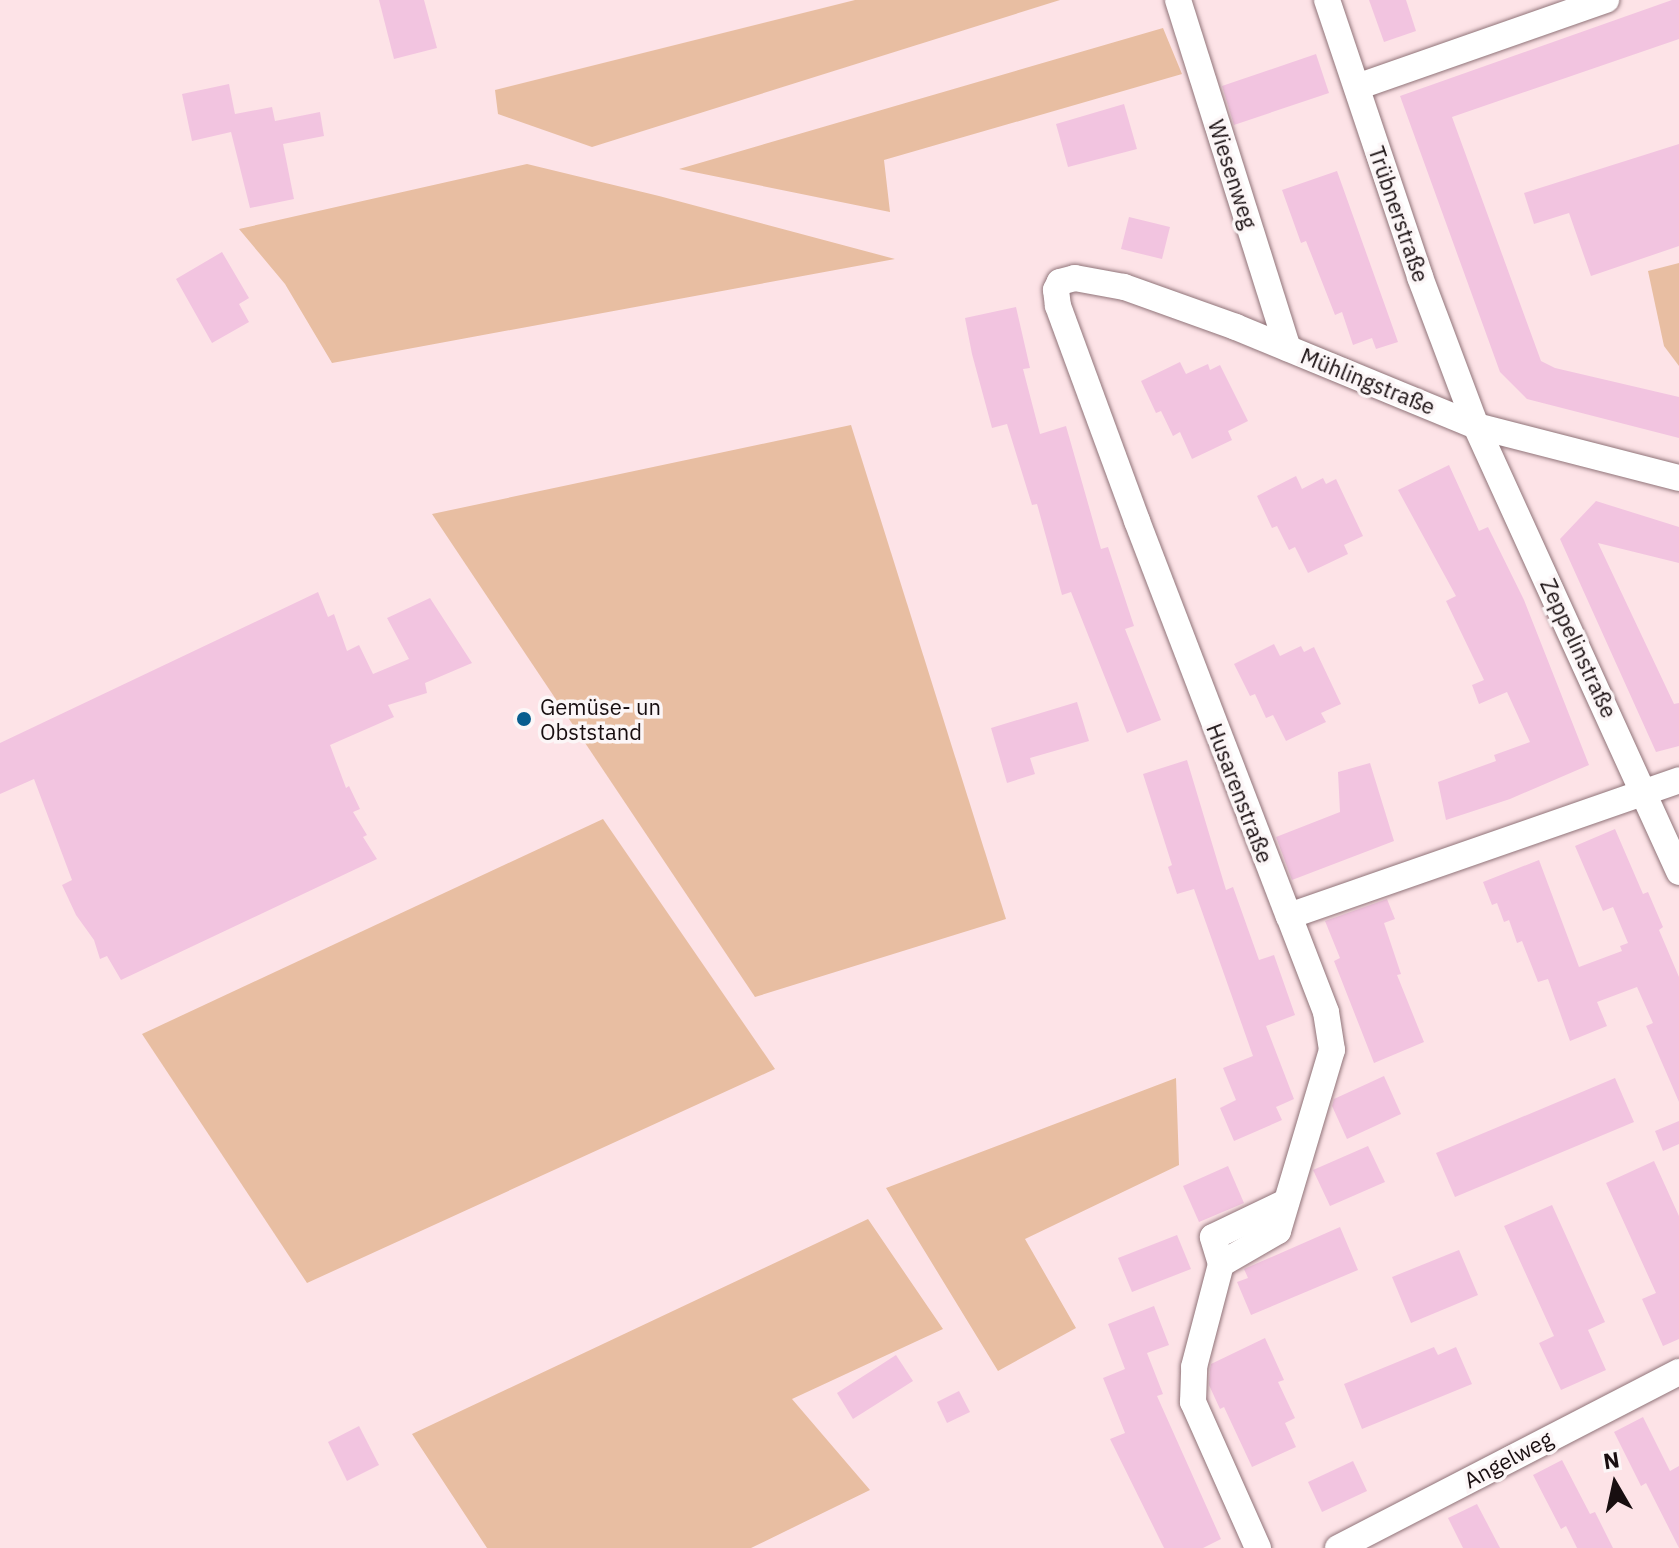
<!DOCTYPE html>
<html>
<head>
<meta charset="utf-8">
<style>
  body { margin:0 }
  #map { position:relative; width:1679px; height:1548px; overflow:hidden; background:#fde3e7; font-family:"IBM Plex Sans",sans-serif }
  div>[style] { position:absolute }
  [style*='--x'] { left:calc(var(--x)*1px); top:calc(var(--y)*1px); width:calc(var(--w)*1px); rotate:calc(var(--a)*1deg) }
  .green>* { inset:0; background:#e8bea2 }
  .building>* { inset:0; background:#f2c4e0 }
  .roads { filter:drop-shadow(0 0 2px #907479) drop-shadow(0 0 2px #907479) }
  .minor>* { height:26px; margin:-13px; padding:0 13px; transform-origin:13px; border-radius:13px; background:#fff }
  .dots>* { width:22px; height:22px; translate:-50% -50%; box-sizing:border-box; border:4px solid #fcf6f7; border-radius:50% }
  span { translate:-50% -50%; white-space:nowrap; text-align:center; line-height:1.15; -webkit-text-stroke:7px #fcf6f7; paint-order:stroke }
  .street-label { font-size:22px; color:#180e10 }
  .poi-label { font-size:22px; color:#180e10 }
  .left { translate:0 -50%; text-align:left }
  .north { position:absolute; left:1575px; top:1444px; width:80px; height:80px; -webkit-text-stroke:6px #fcf6f7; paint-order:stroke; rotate:351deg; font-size:22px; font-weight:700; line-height:32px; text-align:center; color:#180e10 }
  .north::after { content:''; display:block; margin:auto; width:28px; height:36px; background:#180e10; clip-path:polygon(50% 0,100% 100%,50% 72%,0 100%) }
</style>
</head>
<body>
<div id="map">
  <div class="green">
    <i style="clip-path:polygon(855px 0,1060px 0,592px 147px,498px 114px,495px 90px)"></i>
    <i style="clip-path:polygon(1163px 28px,1182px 74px,884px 160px,890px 212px,679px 169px)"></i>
    <i style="clip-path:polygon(527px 164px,659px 196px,895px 259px,332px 363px,285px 284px,239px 229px)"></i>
    <i style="clip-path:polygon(1679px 263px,1679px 366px,1664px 346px,1648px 271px)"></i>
    <i style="clip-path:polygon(851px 425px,1006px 919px,755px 997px,432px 514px)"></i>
    <i style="clip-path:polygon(603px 819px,775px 1069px,307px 1283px,142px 1034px)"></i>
    <i style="clip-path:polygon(1176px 1078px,1179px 1165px,1025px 1239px,1076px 1328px,998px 1371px,886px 1188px)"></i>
    <i style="clip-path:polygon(868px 1219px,943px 1329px,792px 1399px,870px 1490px,751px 1548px,487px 1548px,412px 1434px)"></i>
  </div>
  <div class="building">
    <i style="clip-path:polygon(379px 0,424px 0,437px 48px,394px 59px)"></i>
    <i style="clip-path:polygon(1369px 0,1406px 0,1416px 31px,1384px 42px)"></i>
    <i style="clip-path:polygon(1672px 0,1679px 0,1679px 39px,1452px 117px,1541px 361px,1555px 368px,1679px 397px,1679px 438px,1527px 399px,1500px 372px,1400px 96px)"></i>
    <i style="clip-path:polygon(1316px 54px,1329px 93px,1234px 125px,1222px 86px)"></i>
    <i style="clip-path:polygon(229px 84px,235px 114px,272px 107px,275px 121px,320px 112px,324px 136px,283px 144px,294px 199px,250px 208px,231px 132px,192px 141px,182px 94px)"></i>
    <i style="clip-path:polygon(1124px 104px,1137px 149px,1068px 167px,1056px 124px)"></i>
    <i style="clip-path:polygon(1679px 144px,1679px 246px,1591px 276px,1569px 213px,1534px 224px,1524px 193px)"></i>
    <i style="clip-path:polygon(1337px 171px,1398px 342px,1376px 349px,1372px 338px,1353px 345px,1342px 312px,1335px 315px,1306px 241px,1301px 243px,1282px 190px)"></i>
    <i style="clip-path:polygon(1129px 217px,1170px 227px,1162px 259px,1121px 249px)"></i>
    <i style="clip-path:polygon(222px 252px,249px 298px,239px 304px,249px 322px,212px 343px,176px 279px)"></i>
    <i style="clip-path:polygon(1016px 307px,1030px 368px,1023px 369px,1040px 434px,1066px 426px,1101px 549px,1108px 547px,1134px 626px,1125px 629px,1161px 720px,1127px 733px,1071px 592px,1062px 595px,1037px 504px,1032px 505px,1007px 424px,992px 428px,972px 354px,965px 318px)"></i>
    <i style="clip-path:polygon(1180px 362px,1186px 374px,1208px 364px,1210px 370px,1220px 365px,1248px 421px,1228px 431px,1232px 440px,1192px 459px,1180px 432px,1173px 436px,1161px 411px,1156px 413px,1141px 381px)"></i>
    <i style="clip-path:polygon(1449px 465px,1479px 531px,1488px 527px,1524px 600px,1589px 765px,1510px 799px,1446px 820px,1438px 782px,1496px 761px,1494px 755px,1530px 742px,1507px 692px,1479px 704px,1472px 685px,1484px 680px,1446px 601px,1456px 596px,1398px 490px)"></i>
    <i style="clip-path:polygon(1296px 476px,1302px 489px,1323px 478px,1326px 484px,1336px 479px,1363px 536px,1344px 545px,1348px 554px,1308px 573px,1295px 547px,1289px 550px,1277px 526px,1272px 528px,1257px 496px)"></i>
    <i style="clip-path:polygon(1596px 501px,1679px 527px,1679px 563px,1598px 543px,1674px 704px,1679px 703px,1679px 746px,1656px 752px,1560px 539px)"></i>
    <i style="clip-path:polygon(318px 592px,328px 617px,334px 614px,347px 651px,359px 645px,373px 674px,409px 659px,387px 618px,430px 598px,472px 663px,425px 683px,427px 693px,388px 705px,394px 717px,330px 745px,346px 788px,349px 786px,360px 809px,353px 812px,367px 835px,363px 837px,377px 859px,121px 980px,107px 956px,100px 959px,94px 940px,76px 915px,62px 885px,72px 880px,34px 779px,0 794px,0 743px)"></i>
    <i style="clip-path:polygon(1274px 644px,1280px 656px,1301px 646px,1304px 652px,1314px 647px,1341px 704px,1321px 713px,1326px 722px,1286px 741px,1273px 715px,1266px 718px,1255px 694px,1250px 696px,1234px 664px)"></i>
    <i style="clip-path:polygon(1077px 702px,1089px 741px,1030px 758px,1035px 774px,1007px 783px,991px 728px)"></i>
    <i style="clip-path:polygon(1187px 760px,1226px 890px,1233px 887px,1259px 960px,1274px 955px,1295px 1015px,1266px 1026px,1294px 1099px,1276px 1107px,1282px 1120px,1234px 1141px,1220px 1108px,1236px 1100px,1223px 1068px,1253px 1056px,1194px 889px,1177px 894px,1168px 867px,1172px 865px,1143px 774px)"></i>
    <i style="clip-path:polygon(1370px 763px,1394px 841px,1292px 880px,1276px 837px,1340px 812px,1338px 772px)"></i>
    <i style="clip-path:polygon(1615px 829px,1643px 894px,1648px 892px,1663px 927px,1659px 930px,1679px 977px,1679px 1102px,1646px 1026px,1653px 1023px,1637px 987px,1597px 1002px,1607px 1026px,1570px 1041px,1548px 979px,1538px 982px,1522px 941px,1517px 943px,1509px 920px,1504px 922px,1497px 903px,1492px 905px,1483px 882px,1539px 860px,1579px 967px,1622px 951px,1620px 946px,1628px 943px,1613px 907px,1603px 911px,1575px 846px)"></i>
    <i style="clip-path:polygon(1387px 899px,1395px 919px,1384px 923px,1401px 974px,1397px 975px,1424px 1042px,1374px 1063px,1334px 961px,1340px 958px,1325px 921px)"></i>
    <i style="clip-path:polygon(1384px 1076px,1401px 1114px,1347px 1139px,1332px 1106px,1334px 1099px)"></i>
    <i style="clip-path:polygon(1615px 1078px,1634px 1122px,1455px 1197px,1436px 1153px)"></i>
    <i style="clip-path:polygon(1679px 1121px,1679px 1144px,1663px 1151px,1655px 1131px)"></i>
    <i style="clip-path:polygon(1368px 1146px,1385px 1182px,1330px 1206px,1313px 1170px)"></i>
    <i style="clip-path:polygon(1654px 1161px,1679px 1216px,1679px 1339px,1663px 1346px,1642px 1299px,1656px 1293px,1606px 1183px)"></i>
    <i style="clip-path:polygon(1228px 1166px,1244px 1203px,1199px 1222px,1183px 1186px)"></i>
    <i style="clip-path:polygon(1552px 1205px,1605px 1322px,1588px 1330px,1606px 1370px,1561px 1390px,1539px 1343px,1554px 1336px,1504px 1226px)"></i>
    <i style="clip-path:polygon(1340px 1227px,1358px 1270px,1251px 1315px,1237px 1282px,1248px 1278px,1244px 1269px)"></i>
    <i style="clip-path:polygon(1177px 1235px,1191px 1269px,1132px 1292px,1118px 1258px)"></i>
    <i style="clip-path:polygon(1459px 1250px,1478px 1295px,1411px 1323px,1392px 1277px)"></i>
    <i style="clip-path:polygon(1154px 1306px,1169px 1345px,1147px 1353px,1163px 1394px,1157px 1396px,1221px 1539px,1203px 1548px,1164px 1548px,1110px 1439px,1125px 1433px,1103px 1378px,1125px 1369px,1108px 1324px)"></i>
    <i style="clip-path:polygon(1265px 1338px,1284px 1380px,1278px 1382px,1295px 1418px,1285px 1423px,1296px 1447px,1252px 1467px,1224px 1407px,1220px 1409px,1209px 1385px,1210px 1369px,1211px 1364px)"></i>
    <i style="clip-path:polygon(1434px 1347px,1438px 1355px,1456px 1347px,1472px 1384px,1362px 1429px,1344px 1384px)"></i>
    <i style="clip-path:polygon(896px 1355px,913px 1381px,853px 1419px,837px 1393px)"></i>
    <i style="clip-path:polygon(959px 1391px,970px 1412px,947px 1423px,937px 1402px)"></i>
    <i style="clip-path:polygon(1643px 1417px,1670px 1471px,1679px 1466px,1679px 1548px,1646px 1483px,1641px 1486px,1614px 1432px)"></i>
    <i style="clip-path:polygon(359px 1426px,379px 1465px,347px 1481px,328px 1442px)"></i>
    <i style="clip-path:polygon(1562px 1460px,1590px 1514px,1595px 1512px,1613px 1548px,1577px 1548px,1566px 1526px,1561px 1529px,1533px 1475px)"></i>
    <i style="clip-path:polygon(1353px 1461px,1367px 1491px,1322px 1512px,1308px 1482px)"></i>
    <i style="clip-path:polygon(1477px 1504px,1488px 1525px,1500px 1548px,1463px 1548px,1448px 1518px)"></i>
  </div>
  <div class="roads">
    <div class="minor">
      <i style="--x:1178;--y:0;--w:365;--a:72.5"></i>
      <i style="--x:1327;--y:0;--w:292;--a:71.4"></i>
      <i style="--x:1420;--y:277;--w:159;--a:69.4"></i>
      <i style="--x:1476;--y:426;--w:490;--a:65.5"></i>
      <i style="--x:1357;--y:87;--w:264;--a:-19.3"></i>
      <i style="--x:1679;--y:478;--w:210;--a:-165.6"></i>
      <i style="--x:1476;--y:426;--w:260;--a:-157.6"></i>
      <i style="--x:1236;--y:327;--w:119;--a:-160.3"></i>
      <i style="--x:1124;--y:287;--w:50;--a:-169.6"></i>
      <i style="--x:1075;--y:278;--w:16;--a:165"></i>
      <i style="--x:1060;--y:282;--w:9;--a:117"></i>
      <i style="--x:1056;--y:290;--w:16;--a:83"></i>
      <i style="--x:1058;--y:306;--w:229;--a:69.8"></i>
      <i style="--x:1137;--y:521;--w:423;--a:69"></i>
      <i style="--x:1289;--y:916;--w:413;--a:-19.2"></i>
      <i style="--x:1221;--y:1264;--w:28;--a:-107"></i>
      <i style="--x:1213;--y:1237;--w:81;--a:-25.6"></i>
      <i style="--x:1258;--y:1548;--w:160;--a:-114"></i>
      <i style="--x:1193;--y:1402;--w:35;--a:-88"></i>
      <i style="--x:1194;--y:1367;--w:106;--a:-75.3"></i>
      <i style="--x:1221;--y:1264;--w:66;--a:-30.1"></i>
      <i style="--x:1278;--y:1231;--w:189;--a:-73.4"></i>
      <i style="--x:1332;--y:1050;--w:38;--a:-99"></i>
      <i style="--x:1326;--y:1012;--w:103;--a:-111.1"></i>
      <i style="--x:1338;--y:1548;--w:384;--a:-27.3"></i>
    </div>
  </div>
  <div class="dots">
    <i style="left:524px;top:719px;background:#085d8f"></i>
  </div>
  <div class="street-label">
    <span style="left:1233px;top:174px;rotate:72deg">Wiesenweg</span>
    <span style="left:1399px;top:214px;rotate:71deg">Trübnerstraße</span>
    <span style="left:1368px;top:381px;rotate:22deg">Mühlingstraße</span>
    <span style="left:1579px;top:648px;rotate:65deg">Zeppelinstraße</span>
    <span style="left:1240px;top:793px;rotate:69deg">Husarenstraße</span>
    <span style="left:1508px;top:1459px;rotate:-28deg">Angelweg</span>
  </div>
  <div class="poi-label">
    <span class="left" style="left:540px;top:719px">Gemüse- un<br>Obststand</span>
  </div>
  <div class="north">N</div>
</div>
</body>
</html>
